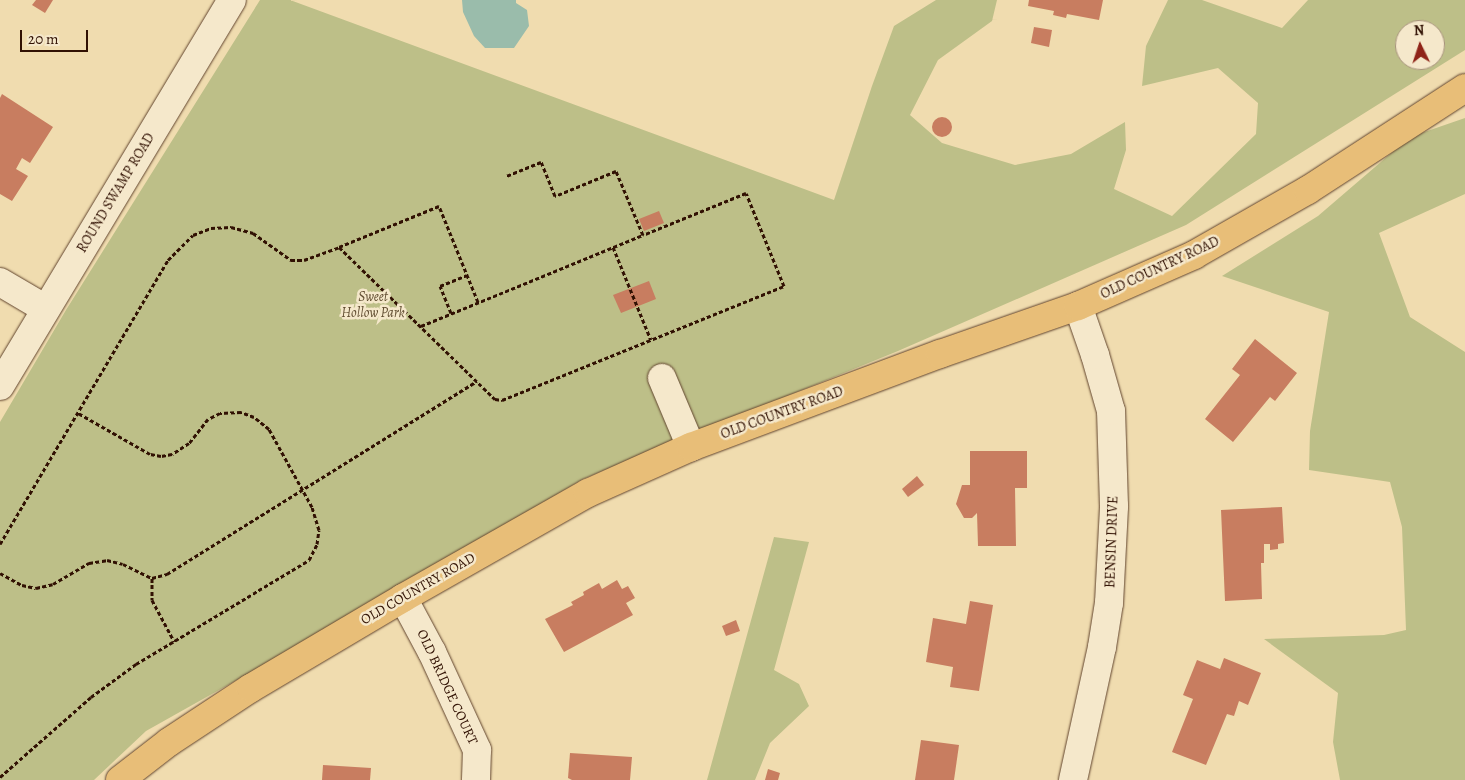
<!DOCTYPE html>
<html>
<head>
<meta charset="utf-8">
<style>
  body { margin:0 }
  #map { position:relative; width:1465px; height:780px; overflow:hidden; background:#f0dcaf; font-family:Alegreya,serif }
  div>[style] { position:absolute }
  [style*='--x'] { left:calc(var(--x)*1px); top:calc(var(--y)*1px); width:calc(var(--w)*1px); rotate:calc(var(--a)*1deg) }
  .green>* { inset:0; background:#bdbf88 }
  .water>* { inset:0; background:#9abcab }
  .building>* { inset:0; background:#c87d60 }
  .round { border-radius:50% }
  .path>* { height:3px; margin-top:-1.5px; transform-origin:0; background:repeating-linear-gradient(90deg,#311103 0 4px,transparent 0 6.5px) }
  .roads { filter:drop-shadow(0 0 1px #61442e) drop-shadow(0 0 1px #61442e) }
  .minor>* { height:28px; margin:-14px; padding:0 14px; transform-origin:14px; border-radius:14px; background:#f5e8cb }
  .major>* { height:28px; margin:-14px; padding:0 14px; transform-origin:14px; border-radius:14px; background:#e8be78 }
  span { translate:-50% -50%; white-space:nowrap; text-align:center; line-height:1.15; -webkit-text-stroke:5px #f5e8cb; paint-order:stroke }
  .street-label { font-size:14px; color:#311103 }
  .park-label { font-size:14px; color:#624e32; font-style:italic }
  .north { position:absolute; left:1395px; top:20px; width:50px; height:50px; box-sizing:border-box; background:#f5e8cb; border:1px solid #a7927b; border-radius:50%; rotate:356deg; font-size:14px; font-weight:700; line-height:20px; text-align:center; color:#311103 }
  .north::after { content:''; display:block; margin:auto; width:18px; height:22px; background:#8f2418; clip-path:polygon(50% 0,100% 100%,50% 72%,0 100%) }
  .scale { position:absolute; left:20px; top:30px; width:68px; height:22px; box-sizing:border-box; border:2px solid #311103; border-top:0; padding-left:6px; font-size:15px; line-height:18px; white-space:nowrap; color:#311103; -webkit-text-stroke:4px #f5e8cb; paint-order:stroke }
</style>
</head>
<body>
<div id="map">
  <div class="green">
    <i style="clip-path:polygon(evenodd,260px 0,290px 0,834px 200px,872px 86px,894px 26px,936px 0,997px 0,992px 21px,938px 60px,910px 115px,942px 143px,1015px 165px,1071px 154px,1125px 122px,1126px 150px,1114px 189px,1172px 216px,1256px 134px,1258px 103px,1218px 68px,1142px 86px,1146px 46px,1168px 0,1202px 0,1282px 28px,1308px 0,1465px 0,1465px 50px,1186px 225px,898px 351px,583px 479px,403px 587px,146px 731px,94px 780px,0 780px,0 422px,66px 310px,260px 0,1405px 30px,1435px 30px,1435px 60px,1405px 60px,1405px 30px)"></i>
    <i style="clip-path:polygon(1465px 118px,1465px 194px,1379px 233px,1410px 317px,1465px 352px,1465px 780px,1340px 780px,1333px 742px,1338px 693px,1264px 639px,1384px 635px,1406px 630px,1402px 527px,1390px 482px,1309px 470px,1310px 431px,1329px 312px,1222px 276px,1318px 216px,1410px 137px)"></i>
    <i style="clip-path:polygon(774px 537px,809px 542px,774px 670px,799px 684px,809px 706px,770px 743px,755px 780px,707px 780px)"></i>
  </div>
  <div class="water">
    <i style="clip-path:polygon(462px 0,516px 0,516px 3px,527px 10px,529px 26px,514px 48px,485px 48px,474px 36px,463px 12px)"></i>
  </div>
  <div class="building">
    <i style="clip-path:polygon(36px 0,53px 0,45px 13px,32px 5px)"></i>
    <i style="clip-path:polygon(1029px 0,1103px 0,1099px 20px,1067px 14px,1066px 18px,1053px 15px,1054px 11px,1028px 6px)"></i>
    <i style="clip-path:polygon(1034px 27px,1052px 30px,1049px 47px,1031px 43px)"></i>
    <i style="clip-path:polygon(2px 94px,53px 127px,30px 163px,22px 158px,16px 169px,28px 176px,12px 201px,0 194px,0 98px)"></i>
    <i class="round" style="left:932px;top:117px;width:20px;height:20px"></i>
    <i style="clip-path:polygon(659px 211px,664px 223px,644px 231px,639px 219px)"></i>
    <i style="clip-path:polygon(649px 281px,656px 299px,621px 313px,613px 295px)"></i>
    <i style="clip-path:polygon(1255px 339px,1297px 373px,1275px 401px,1270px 397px,1233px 442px,1205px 419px,1240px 375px,1232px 369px)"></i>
    <i style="clip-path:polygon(970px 451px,1027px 451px,1027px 488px,1015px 488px,1016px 546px,978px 546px,977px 513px,972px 518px,964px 518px,956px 504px,962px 485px,970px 485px)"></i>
    <i style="clip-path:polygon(917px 476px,924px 485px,908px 497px,902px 489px)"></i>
    <i style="clip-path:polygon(1282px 507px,1284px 543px,1278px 544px,1278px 549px,1270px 550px,1270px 544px,1264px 544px,1264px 563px,1261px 563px,1262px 599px,1225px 601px,1221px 510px)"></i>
    <i style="clip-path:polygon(617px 580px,622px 589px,628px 586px,635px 598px,626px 603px,633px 615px,564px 652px,545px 619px,573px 605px,571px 602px,584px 595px,583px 592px,599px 583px,602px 589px)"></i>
    <i style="clip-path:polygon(970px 601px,993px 605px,979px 691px,950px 687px,953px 667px,926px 662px,933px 618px,966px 624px)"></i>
    <i style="clip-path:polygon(736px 620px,740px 631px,726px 636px,722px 626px)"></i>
    <i style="clip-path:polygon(1224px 658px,1261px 673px,1248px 705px,1239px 701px,1234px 716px,1227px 714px,1206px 765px,1172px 752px,1193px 699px,1183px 695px,1197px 660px,1220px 669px)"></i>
    <i style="clip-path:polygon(921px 740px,959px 745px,954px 780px,915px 780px)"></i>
    <i style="clip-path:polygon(570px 753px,632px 757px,630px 780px,572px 780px,568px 778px)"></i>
    <i style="clip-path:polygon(323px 765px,371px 768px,370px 780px,322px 780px)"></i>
    <i style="clip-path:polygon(768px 769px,780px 773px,778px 780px,765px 780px)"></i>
  </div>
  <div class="path">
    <i style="--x:613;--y:247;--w:100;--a:67.8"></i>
    <i style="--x:478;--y:302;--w:104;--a:-112.1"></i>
    <i style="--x:439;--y:206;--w:108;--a:157.7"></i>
    <i style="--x:339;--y:247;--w:218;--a:44.3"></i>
    <i style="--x:495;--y:399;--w:7;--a:8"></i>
    <i style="--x:502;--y:400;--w:304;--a:-22"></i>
    <i style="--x:784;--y:286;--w:100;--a:-112.2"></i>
    <i style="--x:746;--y:193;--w:111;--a:157.8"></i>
    <i style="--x:643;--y:235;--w:69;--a:-112.9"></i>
    <i style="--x:616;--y:171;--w:66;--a:157.7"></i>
    <i style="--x:555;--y:196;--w:37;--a:-112"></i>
    <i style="--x:541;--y:162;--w:38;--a:158"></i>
    <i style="--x:451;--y:313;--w:29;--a:-112"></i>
    <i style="--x:440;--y:286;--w:29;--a:-22"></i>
    <i style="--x:421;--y:326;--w:240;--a:-22.3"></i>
    <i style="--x:0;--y:544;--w:330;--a:-59.4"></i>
    <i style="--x:168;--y:260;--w:35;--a:-45"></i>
    <i style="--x:193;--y:235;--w:19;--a:-21"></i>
    <i style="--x:211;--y:228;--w:20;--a:-3"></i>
    <i style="--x:231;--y:227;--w:23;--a:15"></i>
    <i style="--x:253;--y:233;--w:47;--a:35.4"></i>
    <i style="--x:291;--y:260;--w:13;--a:0"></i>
    <i style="--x:304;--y:260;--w:37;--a:-20"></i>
    <i style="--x:0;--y:573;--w:25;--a:29"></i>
    <i style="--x:22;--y:585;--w:14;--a:12"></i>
    <i style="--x:36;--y:588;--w:17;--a:-13"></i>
    <i style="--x:53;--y:584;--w:42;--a:-30.3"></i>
    <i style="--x:89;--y:563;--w:18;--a:-9"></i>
    <i style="--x:107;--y:560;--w:16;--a:14"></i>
    <i style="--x:123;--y:564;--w:32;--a:26"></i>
    <i style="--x:152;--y:578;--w:16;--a:-15"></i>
    <i style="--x:167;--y:574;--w:365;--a:-31.9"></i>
    <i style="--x:152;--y:578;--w:22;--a:90"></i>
    <i style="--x:152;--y:600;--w:47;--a:61.8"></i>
    <i style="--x:0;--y:777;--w:121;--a:-41.3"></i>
    <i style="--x:91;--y:697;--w:56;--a:-36.3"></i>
    <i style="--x:136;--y:664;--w:202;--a:-31"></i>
    <i style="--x:309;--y:560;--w:18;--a:-63"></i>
    <i style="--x:317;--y:544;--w:14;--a:-82"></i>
    <i style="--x:319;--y:530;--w:24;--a:-107"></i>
    <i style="--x:312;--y:507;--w:89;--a:-118.9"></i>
    <i style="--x:269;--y:429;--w:19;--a:-141"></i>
    <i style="--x:254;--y:417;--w:14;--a:-159"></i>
    <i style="--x:241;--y:412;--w:21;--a:177"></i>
    <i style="--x:220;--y:413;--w:13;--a:153"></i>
    <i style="--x:208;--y:419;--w:31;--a:128"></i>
    <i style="--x:189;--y:443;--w:20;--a:147"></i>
    <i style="--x:172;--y:454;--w:11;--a:170"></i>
    <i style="--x:161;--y:456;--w:11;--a:-170"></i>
    <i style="--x:150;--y:454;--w:83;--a:-150.3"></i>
  </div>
  <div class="roads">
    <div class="minor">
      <i style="--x:0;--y:282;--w:53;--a:30.4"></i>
      <i style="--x:662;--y:378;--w:75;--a:67.2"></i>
      <i style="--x:0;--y:386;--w:450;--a:-59"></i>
      <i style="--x:403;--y:598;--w:61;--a:61.8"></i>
      <i style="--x:432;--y:652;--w:108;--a:65.3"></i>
      <i style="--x:477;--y:750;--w:30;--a:92"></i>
      <i style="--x:1073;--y:780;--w:136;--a:-77.7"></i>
      <i style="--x:1102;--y:647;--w:45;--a:-81"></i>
      <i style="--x:1109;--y:603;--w:97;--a:-87"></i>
      <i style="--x:1114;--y:506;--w:95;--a:-91.8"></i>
      <i style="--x:1111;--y:411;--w:58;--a:-105.9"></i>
      <i style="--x:1095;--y:355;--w:52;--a:-109.1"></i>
    </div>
    <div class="major">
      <i style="--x:120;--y:780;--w:62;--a:-37.8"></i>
      <i style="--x:169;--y:742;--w:98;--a:-33.4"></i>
      <i style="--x:251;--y:688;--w:177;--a:-30.6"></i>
      <i style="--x:403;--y:598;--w:213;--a:-29.6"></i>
      <i style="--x:588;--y:493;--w:113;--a:-24.1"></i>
      <i style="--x:691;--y:447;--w:266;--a:-20.5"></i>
      <i style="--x:940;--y:354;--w:146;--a:-19.2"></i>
      <i style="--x:1078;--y:306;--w:127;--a:-23.7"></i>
      <i style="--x:1194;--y:255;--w:131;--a:-29.7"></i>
      <i style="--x:1308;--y:190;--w:187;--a:-33"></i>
    </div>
  </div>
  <div class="street-label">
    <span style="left:116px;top:193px;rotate:-59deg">ROUND SWAMP ROAD</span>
    <span style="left:1160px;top:268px;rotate:-25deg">OLD COUNTRY ROAD</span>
    <span style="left:782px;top:413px;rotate:-20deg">OLD COUNTRY ROAD</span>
    <span style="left:1112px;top:542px;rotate:-88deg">BENSIN DRIVE</span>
    <span style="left:418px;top:589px;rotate:-30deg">OLD COUNTRY ROAD</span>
    <span style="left:447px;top:687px;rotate:65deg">OLD BRIDGE COURT</span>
  </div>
  <div class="park-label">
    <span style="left:373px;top:305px">Sweet<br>Hollow Park</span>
  </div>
  <div class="north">N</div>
  <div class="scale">20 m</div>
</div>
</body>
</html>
